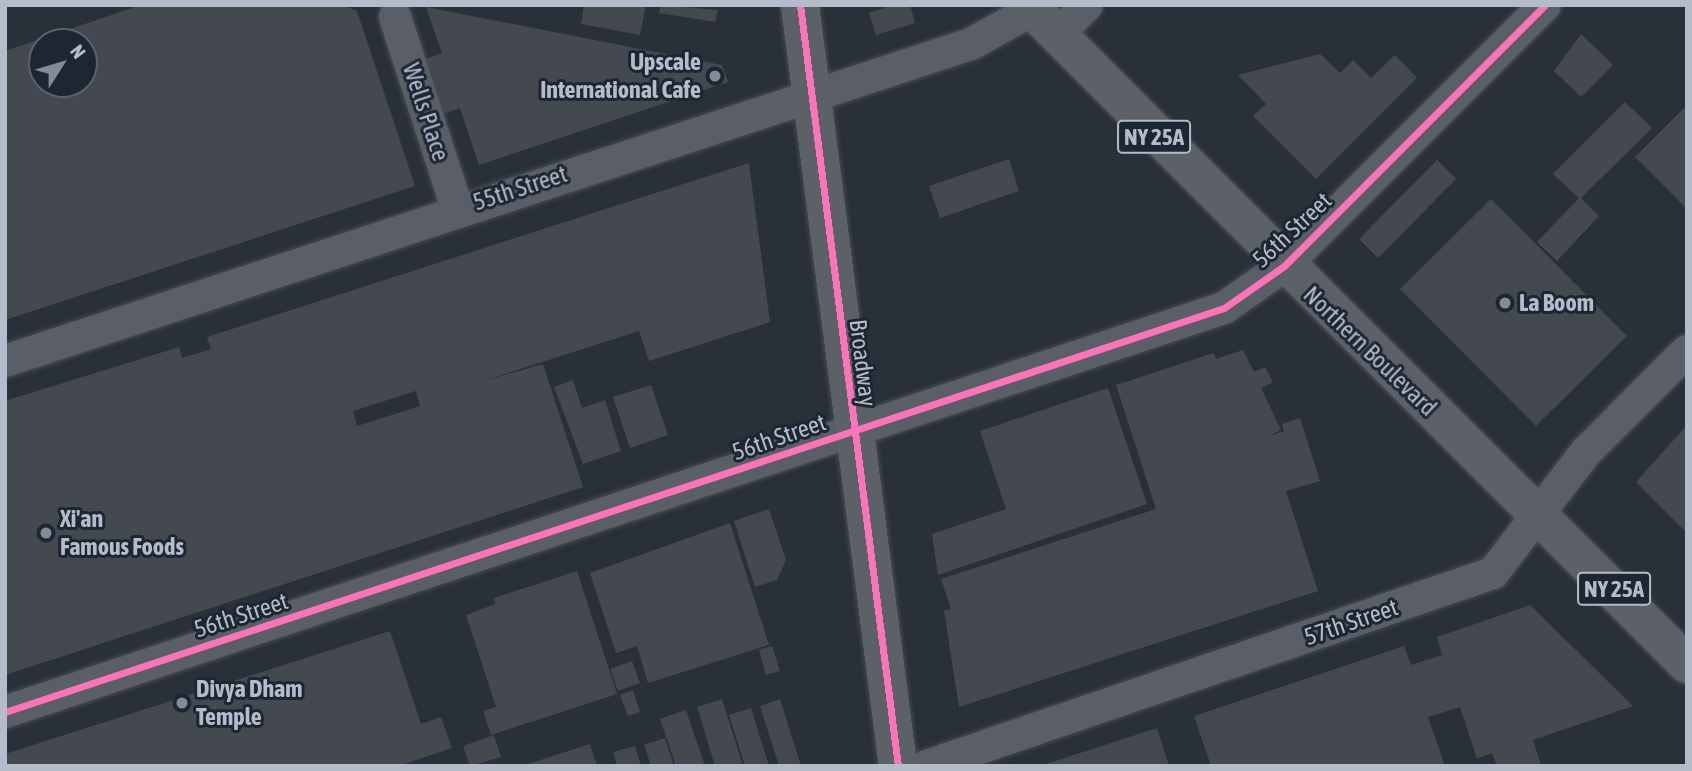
<!DOCTYPE html>
<html>
<head>
<meta charset="utf-8">
<style>
  body { margin:0 }
  #map { position:relative; width:1692px; height:771px; overflow:hidden; background:#2a3038; font-family:"Asap Condensed",sans-serif }
  div>[style] { position:absolute }
  [style*='--x'] { left:calc(var(--x)*1px); top:calc(var(--y)*1px); width:calc(var(--w)*1px); rotate:calc(var(--a)*1deg) }
  .building>* { inset:0; background:#444950 }
  .roads { filter:drop-shadow(0 0 2px #484c53) drop-shadow(0 0 2px #484c53) }
  .minor>* { height:32px; margin:-16px; padding:0 16px; transform-origin:16px; border-radius:16px; background:#5a5e66 }
  .major>* { height:38px; margin:-19px; padding:0 19px; transform-origin:19px; border-radius:19px; background:#5c6168 }
  .cycleway>* { height:7px; margin:-3.5px; padding:0 3.5px; transform-origin:3.5px; border-radius:3.5px; background:#fb73b8 }
  .dots>* { width:19px; height:19px; translate:-50% -50%; box-sizing:border-box; border:4px solid #1d2633; border-radius:50% }
  span { translate:-50% -50%; white-space:nowrap; text-align:center; line-height:1.15; -webkit-text-stroke:6px #1d2633; paint-order:stroke }
  .shield-label span { padding:2px 5px; background:#1d2633; border:2px solid; border-radius:5px; -webkit-text-stroke-width:0 }
  .shield-label { font-size:23px; color:#b4bcc9; font-weight:700 }
  .poi-label { font-size:24px; color:#b4bcc9; font-weight:700 }
  .right { translate:-100% -50%; text-align:right }
  .left { translate:0 -50%; text-align:left }
  .street-label { font-size:24px; color:#b4bcc9 }
  .frame { position:absolute; inset:0; border:7px solid #b4bcc9; pointer-events:none }
  .north { position:absolute; left:28px; top:28px; width:70px; height:70px; box-sizing:border-box; background:#1d2633; border:2px solid #59626f; border-radius:50%; rotate:53deg; font-size:19px; font-weight:700; line-height:28px; text-align:center; color:#b4bcc9 }
  .north::after { content:''; display:block; margin:auto; width:24px; height:32px; background:#848b96; clip-path:polygon(50% 0,100% 100%,50% 72%,0 100%) }
</style>
</head>
<body>
<div id="map">
  <div class="building">
    <i style="clip-path:polygon(evenodd,141px 5px,343px 5px,357px 11px,415px 186px,5px 320px,5px 51px,141px 5px,42px 42px,84px 42px,84px 84px,42px 84px,42px 42px)"></i>
    <i style="clip-path:polygon(584px 5px,646px 5px,640px 35px,581px 24px)"></i>
    <i style="clip-path:polygon(661px 5px,718px 10px,715px 22px,659px 13px)"></i>
    <i style="clip-path:polygon(894px 5px,910px 5px,915px 23px,876px 35px,869px 13px)"></i>
    <i style="clip-path:polygon(426px 7px,722px 65px,728px 82px,479px 165px,460px 108px,441px 115px,423px 60px,442px 53px)"></i>
    <i style="clip-path:polygon(1581px 34px,1613px 65px,1581px 97px,1554px 71px)"></i>
    <i style="clip-path:polygon(1320px 54px,1340px 73px,1353px 60px,1371px 78px,1395px 55px,1417px 78px,1316px 179px,1253px 116px,1266px 104px,1238px 75px)"></i>
    <i style="clip-path:polygon(1625px 102px,1652px 128px,1581px 198px,1599px 216px,1557px 261px,1537px 242px,1579px 198px,1553px 174px)"></i>
    <i style="clip-path:polygon(1687px 105px,1687px 209px,1635px 157px)"></i>
    <i style="clip-path:polygon(1009px 159px,1019px 191px,940px 218px,929px 186px)"></i>
    <i style="clip-path:polygon(1437px 160px,1456px 179px,1378px 258px,1359px 239px)"></i>
    <i style="clip-path:polygon(evenodd,749px 163px,770px 322px,649px 361px,639px 331px,480px 382px,543px 364px,583px 487px,5px 675px,5px 401px,179px 347px,182px 358px,211px 349px,207px 337px,749px 163px,416px 391px,420px 406px,357px 426px,353px 411px,416px 391px)"></i>
    <i style="clip-path:polygon(1491px 199px,1627px 336px,1536px 426px,1400px 289px)"></i>
    <i style="clip-path:polygon(1243px 350px,1254px 372px,1265px 367px,1273px 382px,1261px 388px,1281px 430px,1268px 436px,1284px 431px,1282px 424px,1300px 418px,1320px 481px,1286px 491px,1318px 591px,959px 707px,944px 611px,951px 609px,941px 579px,1156px 509px,1116px 385px,1214px 353px,1216px 359px)"></i>
    <i style="clip-path:polygon(573px 380px,582px 408px,605px 400px,621px 451px,583px 464px,554px 387px)"></i>
    <i style="clip-path:polygon(651px 385px,668px 435px,630px 448px,613px 397px)"></i>
    <i style="clip-path:polygon(1108px 388px,1147px 504px,938px 575px,932px 534px,1006px 509px,980px 431px)"></i>
    <i style="clip-path:polygon(1687px 425px,1687px 533px,1636px 482px)"></i>
    <i style="clip-path:polygon(769px 509px,786px 560px,777px 580px,755px 587px,734px 521px)"></i>
    <i style="clip-path:polygon(730px 523px,769px 645px,648px 683px,637px 646px,616px 653px,590px 573px)"></i>
    <i style="clip-path:polygon(577px 571px,617px 694px,491px 735px,483px 711px,496px 707px,466px 615px,495px 604px,494px 598px)"></i>
    <i style="clip-path:polygon(1530px 605px,1633px 706px,1533px 740px,1541px 765px,1497px 766px,1492px 753px,1477px 759px,1460px 707px,1428px 717px,1445px 766px,1211px 766px,1194px 716px,1404px 646px,1411px 665px,1442px 655px,1437px 637px)"></i>
    <i style="clip-path:polygon(390px 631px,421px 724px,441px 717px,452px 748px,399px 766px,5px 766px,5px 754px)"></i>
    <i style="clip-path:polygon(772px 646px,780px 671px,766px 675px,759px 650px)"></i>
    <i style="clip-path:polygon(632px 661px,640px 683px,618px 691px,610px 669px)"></i>
    <i style="clip-path:polygon(633px 690px,640px 712px,628px 716px,620px 695px)"></i>
    <i style="clip-path:polygon(722px 699px,743px 766px,715px 766px,697px 707px)"></i>
    <i style="clip-path:polygon(780px 699px,801px 766px,779px 766px,760px 706px)"></i>
    <i style="clip-path:polygon(751px 708px,769px 766px,745px 766px,729px 715px)"></i>
    <i style="clip-path:polygon(686px 710px,705px 766px,676px 766px,660px 719px)"></i>
    <i style="clip-path:polygon(1157px 728px,1169px 766px,1043px 766px,1043px 765px)"></i>
    <i style="clip-path:polygon(494px 735px,501px 757px,470px 766px,463px 746px)"></i>
    <i style="clip-path:polygon(665px 738px,674px 766px,651px 766px,644px 745px)"></i>
    <i style="clip-path:polygon(590px 744px,597px 766px,526px 766px,525px 765px)"></i>
    <i style="clip-path:polygon(635px 746px,641px 766px,617px 766px,613px 752px)"></i>
  </div>
  <div class="roads">
    <div class="minor">
      <i style="--x:395;--y:17;--w:201;--a:72"></i>
      <i style="--x:1057;--y:35;--w:42;--a:-45"></i>
      <i style="--x:5;--y:361;--w:1017;--a:-18.17"></i>
      <i style="--x:971;--y:44;--w:70;--a:-29.1"></i>
      <i style="--x:5;--y:712;--w:1284;--a:-18.34"></i>
      <i style="--x:1224;--y:308;--w:73;--a:-35"></i>
      <i style="--x:1284;--y:266;--w:369;--a:-45"></i>
      <i style="--x:927;--y:766;--w:598;--a:-18.83"></i>
      <i style="--x:1493;--y:573;--w:153;--a:-52.5"></i>
      <i style="--x:1586;--y:452;--w:143;--a:-45"></i>
    </div>
    <div class="major">
      <i style="--x:800;--y:5;--w:767;--a:82.66"></i>
      <i style="--x:1028;--y:5;--w:932;--a:45"></i>
    </div>
  </div>
  <div class="cycleway">
    <i style="--x:800;--y:5;--w:767;--a:82.66"></i>
    <i style="--x:5;--y:712;--w:1284;--a:-18.34"></i>
    <i style="--x:1224;--y:308;--w:73;--a:-35"></i>
    <i style="--x:1284;--y:266;--w:369;--a:-45"></i>
  </div>
  <div class="dots">
    <i style="left:715px;top:76px;background:#848b96"></i>
    <i style="left:1505px;top:303px;background:#848b96"></i>
    <i style="left:46px;top:533px;background:#848b96"></i>
    <i style="left:182px;top:703px;background:#848b96"></i>
  </div>
  <div class="shield-label">
    <span style="left:1154px;top:137px">NY 25A</span>
    <span style="left:1614px;top:589px">NY 25A</span>
  </div>
  <div class="poi-label">
    <span class="right" style="left:701px;top:76px">Upscale<br>International Cafe</span>
    <span class="left" style="left:1519px;top:303px">La Boom</span>
    <span class="left" style="left:60px;top:533px">Xi'an<br>Famous Foods</span>
    <span class="left" style="left:196px;top:703px">Divya Dham<br>Temple</span>
  </div>
  <div class="street-label">
    <span style="left:426px;top:112px;rotate:72deg">Wells Place</span>
    <span style="left:520px;top:188px;rotate:-18deg">55th Street</span>
    <span style="left:1292px;top:230px;rotate:-43deg">56th Street</span>
    <span style="left:1370px;top:351px;rotate:44deg">Northern Boulevard</span>
    <span style="left:863px;top:363px;rotate:83deg">Broadway</span>
    <span style="left:779px;top:437px;rotate:-19deg">56th Street</span>
    <span style="left:241px;top:615px;rotate:-18deg">56th Street</span>
    <span style="left:1351px;top:622px;rotate:-19deg">57th Street</span>
  </div>
  <div class="frame"></div>
  <div class="north">N</div>
</div>
</body>
</html>
